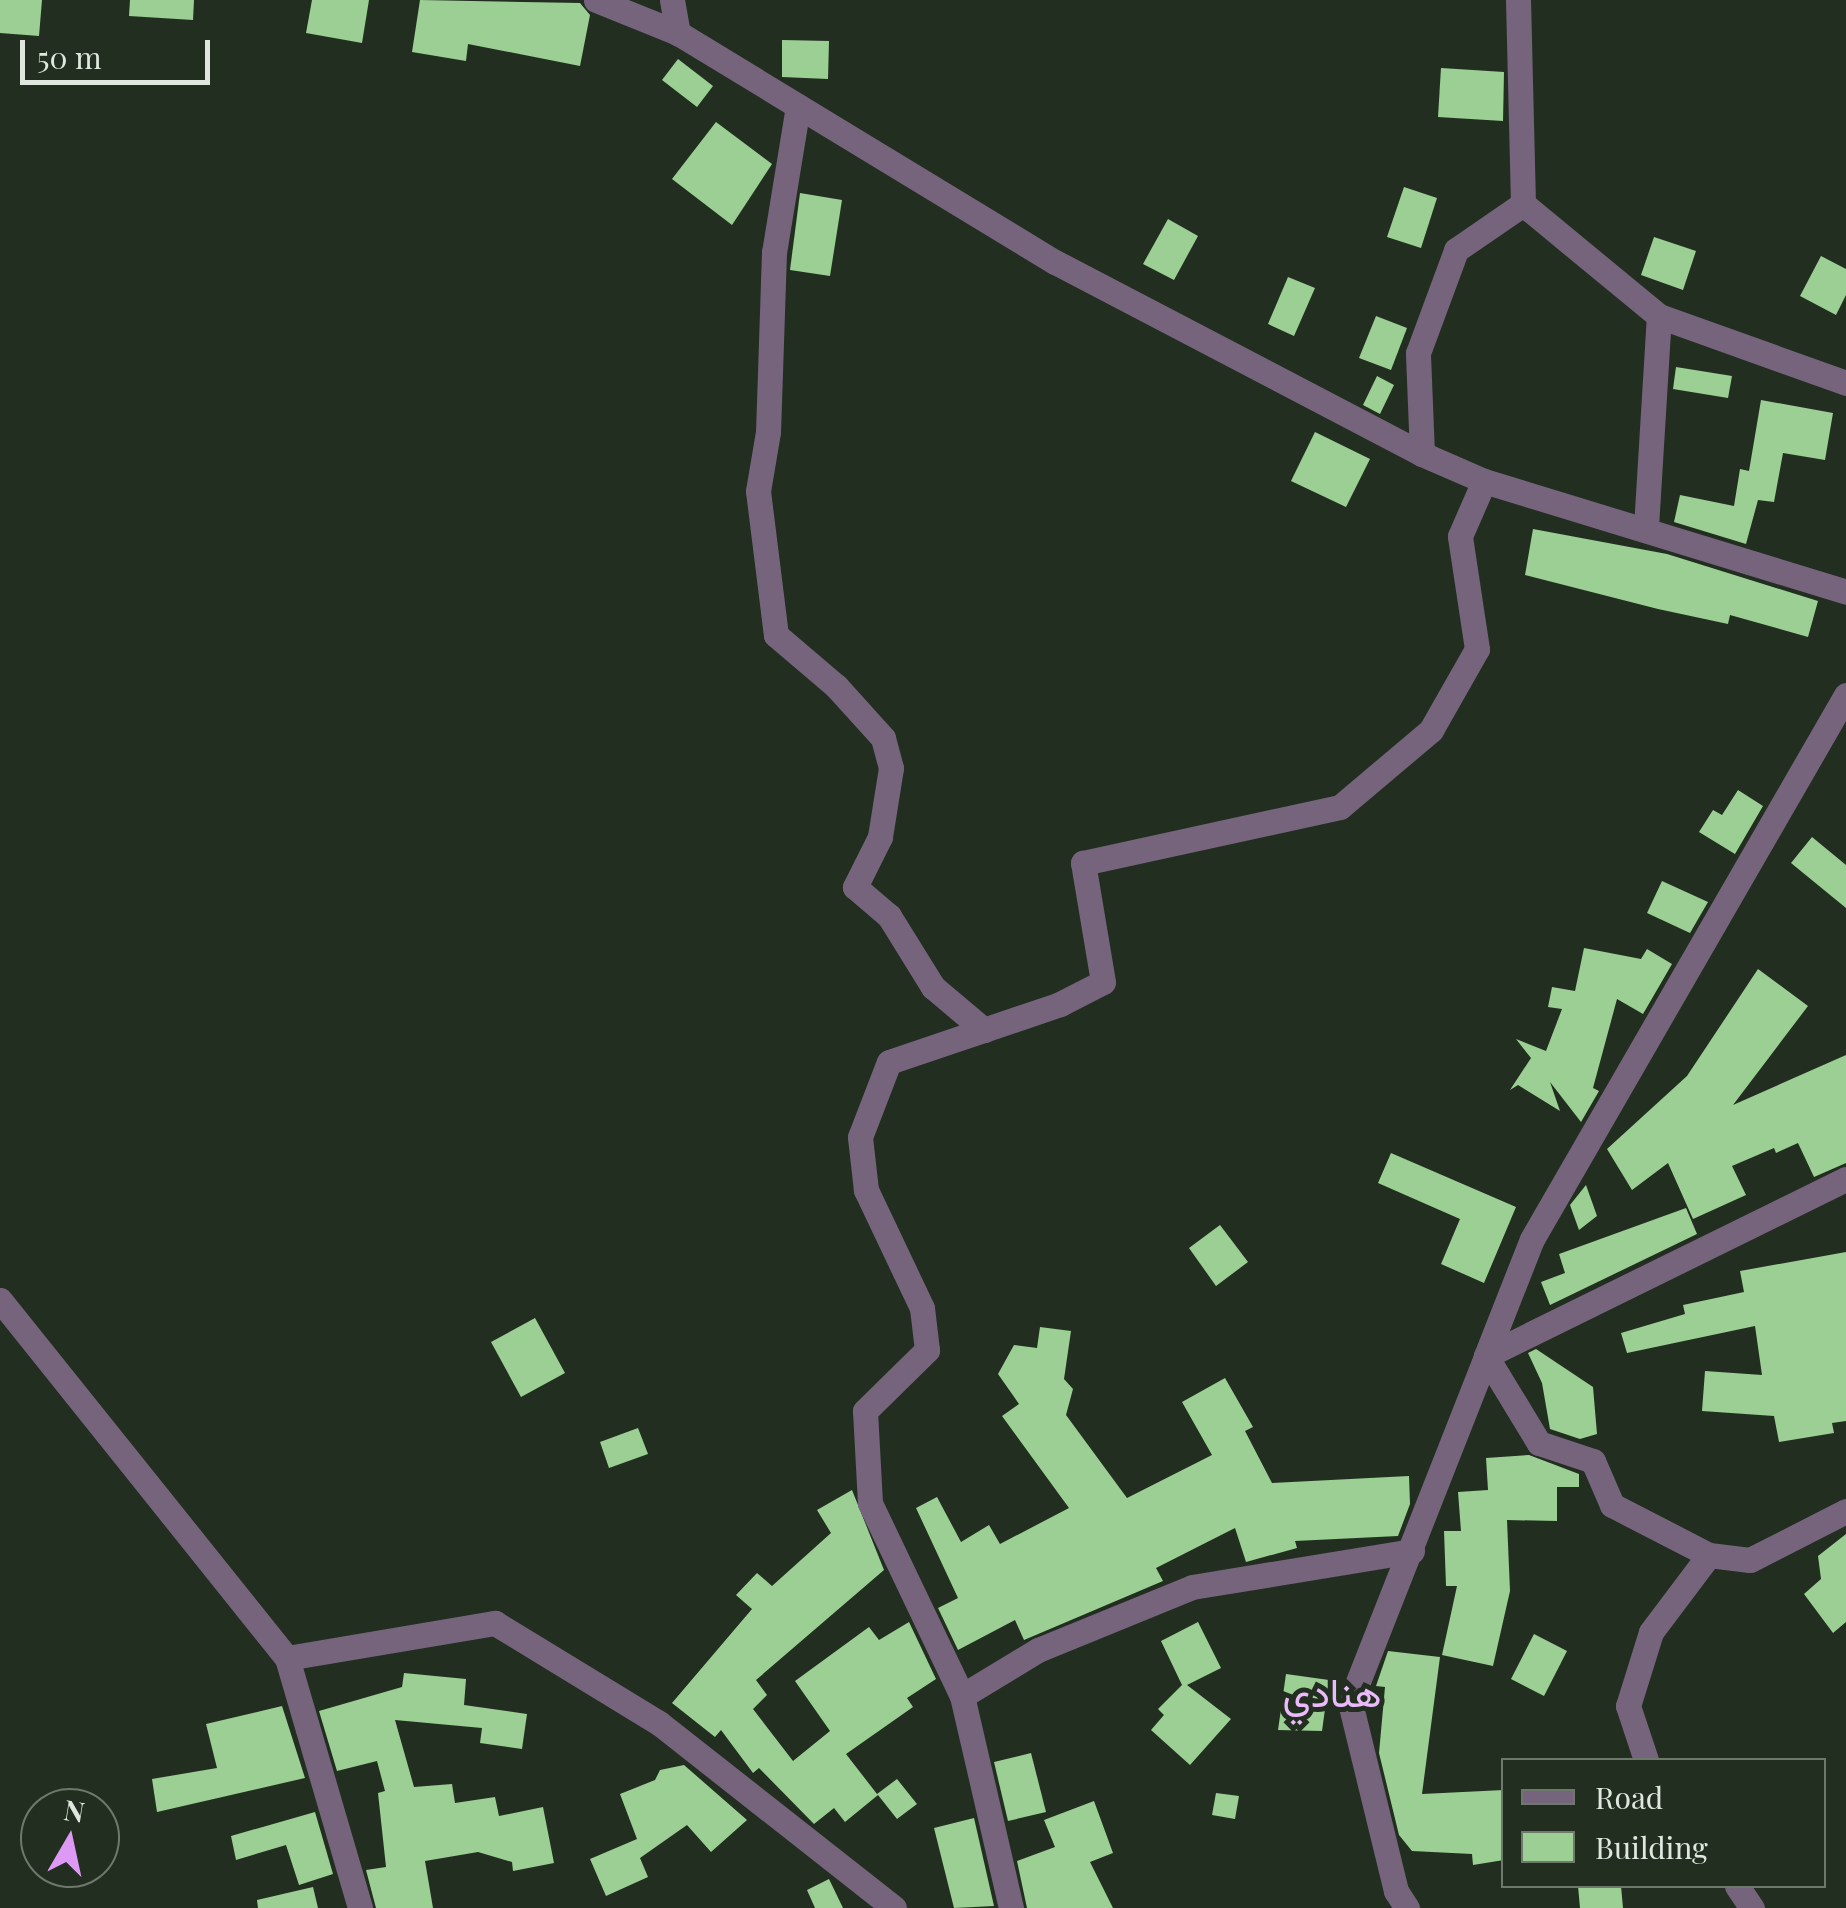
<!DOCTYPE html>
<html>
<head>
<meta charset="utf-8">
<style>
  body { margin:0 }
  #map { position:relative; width:1846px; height:1908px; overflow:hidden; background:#222f20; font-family:"Playfair Display",Vazirmatn,serif }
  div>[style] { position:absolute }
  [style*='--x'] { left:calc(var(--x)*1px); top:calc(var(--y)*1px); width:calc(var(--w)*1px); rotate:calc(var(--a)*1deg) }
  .building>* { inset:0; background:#9bcf93 }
  .minor>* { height:25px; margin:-12.5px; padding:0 12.5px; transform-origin:12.5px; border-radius:12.5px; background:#76647d }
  span { translate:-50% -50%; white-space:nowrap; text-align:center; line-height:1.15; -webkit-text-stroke:10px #222f20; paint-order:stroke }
  .quarter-label { font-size:40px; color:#eabafa }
  .legend { position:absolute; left:1501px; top:1758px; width:325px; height:130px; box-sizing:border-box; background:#222f20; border:2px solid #6e796c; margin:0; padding:12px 18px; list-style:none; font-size:30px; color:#dfe7de }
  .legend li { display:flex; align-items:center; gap:20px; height:50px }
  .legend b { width:50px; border:2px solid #6e796c }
  .north { position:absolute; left:20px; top:1788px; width:100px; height:100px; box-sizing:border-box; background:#222f20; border:2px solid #6e796c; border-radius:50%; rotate:9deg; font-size:28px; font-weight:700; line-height:40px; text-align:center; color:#dfe7de }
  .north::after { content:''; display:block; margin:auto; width:35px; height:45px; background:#dd99f4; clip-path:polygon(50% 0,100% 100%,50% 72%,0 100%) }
  .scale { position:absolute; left:20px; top:40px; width:190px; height:45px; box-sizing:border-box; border:5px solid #dfe7de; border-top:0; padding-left:12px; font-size:30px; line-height:35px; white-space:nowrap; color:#dfe7de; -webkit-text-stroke:8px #222f20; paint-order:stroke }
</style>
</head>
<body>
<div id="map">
  <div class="building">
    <i style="clip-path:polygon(0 0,42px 0,39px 36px,0 33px)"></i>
    <i style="clip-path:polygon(130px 0,194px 0,193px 20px,129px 16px)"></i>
    <i style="clip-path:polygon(312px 0,369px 0,362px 43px,306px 33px)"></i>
    <i style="clip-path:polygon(420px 0,580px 3px,590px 15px,580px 66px,468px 44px,466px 61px,412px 52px)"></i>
    <i style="clip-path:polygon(782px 40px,829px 41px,828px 79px,782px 77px)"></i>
    <i style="clip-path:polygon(678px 59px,713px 86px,697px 107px,662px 80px)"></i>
    <i style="clip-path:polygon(1441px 68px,1504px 72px,1503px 121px,1438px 117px)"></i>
    <i style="clip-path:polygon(716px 122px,772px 164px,732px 225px,672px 179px)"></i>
    <i style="clip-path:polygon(1404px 187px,1437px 198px,1421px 248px,1387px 237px)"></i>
    <i style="clip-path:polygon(800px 193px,842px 200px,830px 276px,790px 270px)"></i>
    <i style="clip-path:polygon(1168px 219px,1198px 236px,1174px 280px,1143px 264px)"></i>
    <i style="clip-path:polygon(1654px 237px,1696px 251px,1683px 290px,1641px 275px)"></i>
    <i style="clip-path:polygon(1821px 256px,1846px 269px,1846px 295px,1836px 315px,1800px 296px)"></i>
    <i style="clip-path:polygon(1288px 277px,1315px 288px,1294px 336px,1268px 324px)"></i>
    <i style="clip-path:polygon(1376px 316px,1407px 328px,1391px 370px,1359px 358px)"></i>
    <i style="clip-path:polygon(1676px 367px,1732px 376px,1728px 398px,1673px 389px)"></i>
    <i style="clip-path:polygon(1377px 376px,1394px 385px,1380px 414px,1363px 405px)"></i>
    <i style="clip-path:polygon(1761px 400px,1833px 413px,1825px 460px,1783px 453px,1774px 502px,1758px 500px,1746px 544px,1674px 522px,1680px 495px,1734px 506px,1740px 469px,1749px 471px)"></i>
    <i style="clip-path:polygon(1315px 432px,1370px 459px,1346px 507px,1291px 481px)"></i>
    <i style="clip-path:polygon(1533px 529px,1667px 554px,1818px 601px,1808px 637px,1730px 615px,1728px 624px,1658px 609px,1525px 575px)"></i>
    <i style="clip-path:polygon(1738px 790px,1763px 806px,1735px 854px,1699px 832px,1713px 810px,1722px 815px)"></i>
    <i style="clip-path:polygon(1812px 837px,1846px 865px,1846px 908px,1791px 863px)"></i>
    <i style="clip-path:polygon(1662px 881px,1708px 902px,1690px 933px,1647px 913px)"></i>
    <i style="clip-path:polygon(1584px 948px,1641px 959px,1647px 949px,1672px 964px,1643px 1014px,1617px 999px,1593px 1088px,1599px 1091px,1581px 1122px,1550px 1082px,1560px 1111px,1518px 1085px,1510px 1090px,1531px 1058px,1516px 1039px,1546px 1051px,1562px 1009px,1548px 1007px,1552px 987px,1575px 991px)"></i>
    <i style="clip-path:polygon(1758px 969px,1808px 1006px,1733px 1105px,1846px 1055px,1846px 1163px,1814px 1177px,1798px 1143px,1776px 1153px,1774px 1148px,1732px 1166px,1746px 1195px,1693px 1219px,1668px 1163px,1632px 1190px,1607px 1149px,1687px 1076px)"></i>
    <i style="clip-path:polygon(1391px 1153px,1516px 1207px,1484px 1283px,1441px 1264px,1460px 1219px,1378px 1183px)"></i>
    <i style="clip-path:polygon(1586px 1185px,1597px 1216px,1579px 1230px,1570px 1205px)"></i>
    <i style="clip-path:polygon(1686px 1208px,1697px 1234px,1550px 1305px,1541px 1282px,1565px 1273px,1559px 1254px)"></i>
    <i style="clip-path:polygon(1220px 1225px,1248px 1262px,1216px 1286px,1189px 1248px)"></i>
    <i style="clip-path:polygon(1846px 1252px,1846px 1421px,1832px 1423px,1834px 1433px,1779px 1442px,1774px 1416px,1702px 1411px,1705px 1371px,1762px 1375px,1755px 1326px,1627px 1353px,1621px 1333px,1685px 1314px,1683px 1305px,1744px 1292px,1740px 1271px)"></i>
    <i style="clip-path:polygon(535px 1318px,565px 1373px,521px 1397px,491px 1342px)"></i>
    <i style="clip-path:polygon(1040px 1327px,1071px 1331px,1064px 1379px,1073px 1389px,1066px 1415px,1127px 1498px,1212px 1455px,1182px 1402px,1225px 1378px,1253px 1427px,1245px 1431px,1272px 1483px,1409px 1476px,1410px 1504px,1398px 1536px,1295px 1541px,1297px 1548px,1246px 1562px,1235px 1528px,1156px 1568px,1163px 1581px,1024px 1640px,1015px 1620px,958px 1650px,938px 1608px,958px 1598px,916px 1508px,937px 1497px,961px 1542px,989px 1525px,1000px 1544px,1069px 1508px,1002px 1416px,1019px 1404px,998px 1374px,1014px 1345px,1037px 1348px)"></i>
    <i style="clip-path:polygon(1536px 1349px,1593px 1387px,1597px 1434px,1580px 1439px,1550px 1429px,1542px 1383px,1528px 1353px)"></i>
    <i style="clip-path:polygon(638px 1428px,648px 1454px,609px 1468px,600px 1442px)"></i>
    <i style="clip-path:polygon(1529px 1455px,1579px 1474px,1579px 1487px,1557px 1487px,1557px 1521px,1507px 1520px,1510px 1591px,1493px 1666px,1442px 1655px,1457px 1586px,1446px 1586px,1444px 1531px,1461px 1531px,1458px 1492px,1488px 1490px,1486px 1458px)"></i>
    <i style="clip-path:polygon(852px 1490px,884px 1570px,756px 1680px,767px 1695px,753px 1709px,793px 1761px,830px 1731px,795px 1681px,869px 1627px,879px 1640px,909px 1622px,936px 1679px,907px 1698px,913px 1707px,846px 1754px,877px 1794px,897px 1779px,917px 1804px,897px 1819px,878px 1795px,845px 1822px,834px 1808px,814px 1824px,759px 1768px,753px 1773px,721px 1730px,715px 1737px,672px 1703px,752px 1609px,736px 1595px,757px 1573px,772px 1586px,831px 1533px,817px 1510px)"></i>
    <i style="clip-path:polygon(1846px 1534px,1846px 1622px,1833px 1633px,1804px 1594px,1821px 1579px,1818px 1556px)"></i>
    <i style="clip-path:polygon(1198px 1622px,1221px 1668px,1187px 1685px,1231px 1719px,1190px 1765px,1151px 1730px,1164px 1715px,1158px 1709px,1182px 1685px,1161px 1641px)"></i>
    <i style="clip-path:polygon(1534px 1634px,1567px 1651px,1544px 1696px,1511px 1679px)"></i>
    <i style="clip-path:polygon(1388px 1651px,1440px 1657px,1422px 1794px,1504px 1790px,1504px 1860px,1473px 1865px,1472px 1854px,1412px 1851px,1399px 1835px,1379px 1753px,1385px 1687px,1376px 1686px)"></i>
    <i style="clip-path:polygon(404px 1673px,466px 1679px,464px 1705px,527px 1714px,522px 1749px,480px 1743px,482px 1728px,395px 1720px,414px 1787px,452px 1784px,455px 1803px,495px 1797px,499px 1816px,543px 1807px,554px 1863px,513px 1871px,512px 1862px,478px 1852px,425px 1861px,433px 1908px,376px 1908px,366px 1870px,386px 1867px,378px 1793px,385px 1791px,377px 1761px,337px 1771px,319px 1711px,402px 1687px)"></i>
    <i style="clip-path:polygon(1286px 1674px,1329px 1680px,1322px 1731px,1278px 1730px)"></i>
    <i style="clip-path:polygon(282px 1706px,305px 1778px,157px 1812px,152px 1779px,217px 1768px,206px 1724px)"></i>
    <i style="clip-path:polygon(1031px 1753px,1046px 1812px,1008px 1821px,994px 1762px)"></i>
    <i style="clip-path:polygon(684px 1765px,747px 1820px,711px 1852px,687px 1825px,640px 1858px,648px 1877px,606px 1896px,590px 1859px,637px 1839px,620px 1794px,655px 1780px,660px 1770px)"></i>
    <i style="clip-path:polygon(1216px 1793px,1239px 1796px,1235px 1819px,1212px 1815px)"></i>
    <i style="clip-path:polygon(1094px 1801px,1113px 1853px,1090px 1862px,1113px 1908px,1027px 1908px,1017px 1861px,1055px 1847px,1044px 1820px)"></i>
    <i style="clip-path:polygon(315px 1812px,333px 1874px,299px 1885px,286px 1845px,236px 1860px,231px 1836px)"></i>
    <i style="clip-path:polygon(974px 1818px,994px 1906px,954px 1908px,934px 1828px)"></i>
    <i style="clip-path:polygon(829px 1879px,843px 1908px,815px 1908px,807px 1890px)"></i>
    <i style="clip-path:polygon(1578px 1886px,1621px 1886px,1623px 1908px,1580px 1908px)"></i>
    <i style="clip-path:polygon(313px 1887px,318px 1908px,258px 1908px,257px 1900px)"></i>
  </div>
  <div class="minor">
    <i style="--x:596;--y:0;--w:88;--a:21.9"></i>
    <i style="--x:678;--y:33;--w:441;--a:31.3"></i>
    <i style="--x:1055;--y:262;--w:414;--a:27.6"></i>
    <i style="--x:1422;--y:454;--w:68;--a:23.5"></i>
    <i style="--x:1484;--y:481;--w:379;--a:17"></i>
    <i style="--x:672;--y:0;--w:34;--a:80"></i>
    <i style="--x:798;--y:106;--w:148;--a:99.3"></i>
    <i style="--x:774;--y:252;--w:180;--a:91.9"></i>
    <i style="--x:768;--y:432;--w:60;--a:99.6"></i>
    <i style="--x:758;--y:491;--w:145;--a:82.9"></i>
    <i style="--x:776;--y:635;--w:79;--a:40.4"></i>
    <i style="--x:836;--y:686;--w:70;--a:47.9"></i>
    <i style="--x:883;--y:738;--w:31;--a:75"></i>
    <i style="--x:891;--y:768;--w:70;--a:99.1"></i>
    <i style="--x:880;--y:837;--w:56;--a:116.6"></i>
    <i style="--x:855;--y:887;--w:45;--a:40.5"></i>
    <i style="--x:889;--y:916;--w:84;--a:58.2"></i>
    <i style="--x:933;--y:987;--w:67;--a:40.1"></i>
    <i style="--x:1523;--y:204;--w:176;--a:39.5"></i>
    <i style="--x:1659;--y:316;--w:199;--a:19.7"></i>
    <i style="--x:1422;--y:454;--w:101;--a:-92.3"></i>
    <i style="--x:1418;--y:353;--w:110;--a:-69.7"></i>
    <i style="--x:1456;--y:250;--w:81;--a:-34.5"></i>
    <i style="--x:1523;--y:204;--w:204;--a:-91.4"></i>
    <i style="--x:1646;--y:527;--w:211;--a:-86.5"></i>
    <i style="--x:1846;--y:695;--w:628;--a:119.99"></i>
    <i style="--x:1532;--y:1239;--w:126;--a:111.5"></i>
    <i style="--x:1486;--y:1356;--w:102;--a:58.7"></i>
    <i style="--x:1539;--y:1443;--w:57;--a:18.4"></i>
    <i style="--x:1593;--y:1461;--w:48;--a:66.6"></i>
    <i style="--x:1612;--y:1505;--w:109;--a:27.3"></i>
    <i style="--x:1709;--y:1555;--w:41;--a:7"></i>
    <i style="--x:1750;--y:1560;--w:108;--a:-27"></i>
    <i style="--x:0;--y:1300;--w:459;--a:51.3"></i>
    <i style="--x:287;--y:1658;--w:211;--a:-9.6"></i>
    <i style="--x:495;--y:1623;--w:192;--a:31.4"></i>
    <i style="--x:659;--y:1723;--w:299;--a:38.2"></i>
    <i style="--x:287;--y:1658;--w:260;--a:73.7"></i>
    <i style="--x:962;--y:1696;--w:89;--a:-31.2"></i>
    <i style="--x:1038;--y:1650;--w:166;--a:-22.2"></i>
    <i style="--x:1192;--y:1587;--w:223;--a:-9.3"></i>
    <i style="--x:1646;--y:1760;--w:57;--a:-108.4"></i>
    <i style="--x:1628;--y:1706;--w:77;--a:-72.7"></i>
    <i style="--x:1651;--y:1632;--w:96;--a:-53"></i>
    <i style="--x:1737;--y:1886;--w:27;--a:56"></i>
    <i style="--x:1011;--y:1908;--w:218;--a:-103"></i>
    <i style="--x:962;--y:1696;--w:214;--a:-115.5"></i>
    <i style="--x:870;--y:1503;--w:92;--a:-93.1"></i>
    <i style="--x:865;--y:1411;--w:87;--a:-44.5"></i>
    <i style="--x:927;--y:1350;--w:42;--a:-96.8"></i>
    <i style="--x:922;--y:1308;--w:131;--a:-115.4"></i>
    <i style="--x:866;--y:1190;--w:53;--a:-96.5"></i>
    <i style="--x:860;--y:1137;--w:80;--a:-68.9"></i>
    <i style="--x:889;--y:1062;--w:181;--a:-18.7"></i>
    <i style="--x:1060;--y:1004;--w:48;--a:-27.1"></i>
    <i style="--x:1103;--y:982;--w:121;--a:-99.5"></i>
    <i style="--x:1083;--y:863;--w:263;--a:-12.3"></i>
    <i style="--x:1340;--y:807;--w:119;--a:-40.2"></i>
    <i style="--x:1431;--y:730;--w:93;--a:-60.4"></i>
    <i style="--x:1477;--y:649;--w:114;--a:-98.6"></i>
    <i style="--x:1460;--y:536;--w:60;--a:-66.4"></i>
    <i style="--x:1407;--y:1908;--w:20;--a:-123"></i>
    <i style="--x:1396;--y:1891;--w:195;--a:-103.7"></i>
    <i style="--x:1350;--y:1702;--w:372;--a:-68.5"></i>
    <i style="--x:1486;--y:1356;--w:401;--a:-26.2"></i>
  </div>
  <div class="quarter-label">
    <span style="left:1332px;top:1691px">هنادي</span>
  </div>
  <ul class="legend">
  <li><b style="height:12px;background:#76647d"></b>Road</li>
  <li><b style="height:28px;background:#9bcf93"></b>Building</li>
  </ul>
  <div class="north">N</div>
  <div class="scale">50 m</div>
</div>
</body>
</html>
